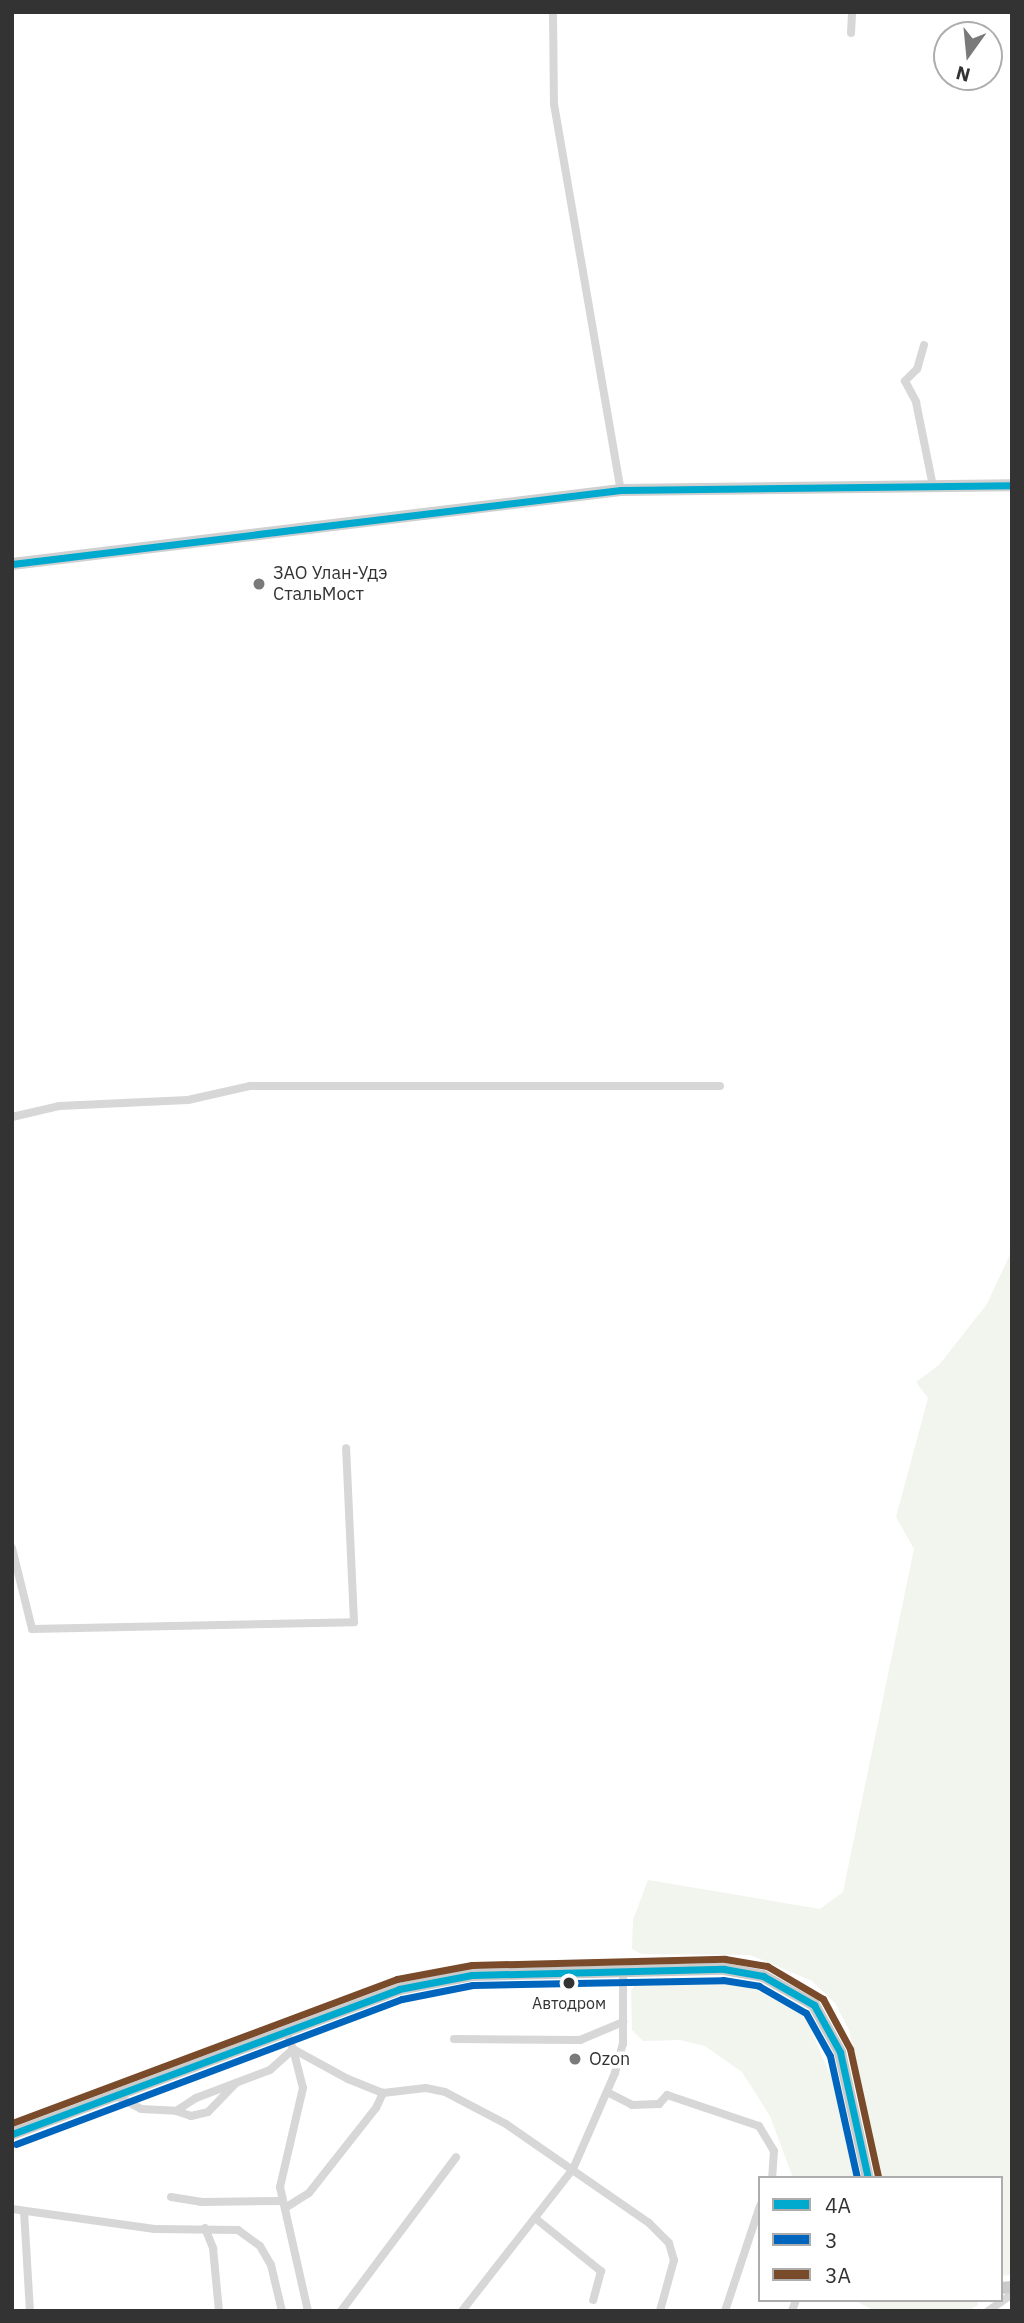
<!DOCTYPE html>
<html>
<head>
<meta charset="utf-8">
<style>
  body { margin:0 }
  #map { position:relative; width:1024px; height:2323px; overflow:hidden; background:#fff; font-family:"IBM Plex Sans",sans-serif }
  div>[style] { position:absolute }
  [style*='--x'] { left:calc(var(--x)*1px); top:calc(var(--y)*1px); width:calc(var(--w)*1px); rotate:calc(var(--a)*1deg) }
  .green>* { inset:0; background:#f1f5ed }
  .street>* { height:8px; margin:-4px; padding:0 4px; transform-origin:4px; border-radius:4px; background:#d7d7d7 }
  .secondary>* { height:12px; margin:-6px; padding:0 6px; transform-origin:6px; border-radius:6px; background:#d0d0d0 }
  .primary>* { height:12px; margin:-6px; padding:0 6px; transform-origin:6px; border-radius:6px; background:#cacaca }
  .bus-1>* { height:7px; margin:-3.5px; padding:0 3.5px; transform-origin:3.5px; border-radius:3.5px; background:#00a9ce }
  .bus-2>* { height:7px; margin:-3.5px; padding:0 3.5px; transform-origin:3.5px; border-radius:3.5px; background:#0065bd }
  .bus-3>* { height:7px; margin:-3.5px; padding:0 3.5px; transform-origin:3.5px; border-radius:3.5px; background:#7a4b2a }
  .dots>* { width:19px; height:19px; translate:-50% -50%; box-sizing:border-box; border:4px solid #fff; border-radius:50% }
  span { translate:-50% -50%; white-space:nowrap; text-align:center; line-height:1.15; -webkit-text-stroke:7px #fff; paint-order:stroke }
  .bus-label { font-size:16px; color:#333 }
  .poi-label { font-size:18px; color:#333 }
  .left { translate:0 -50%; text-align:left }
  .frame { position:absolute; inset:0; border:14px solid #333; pointer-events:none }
  .legend { position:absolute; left:758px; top:2176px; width:245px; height:126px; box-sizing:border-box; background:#fff; border:2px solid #adadad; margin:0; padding:9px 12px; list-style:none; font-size:21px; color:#333 }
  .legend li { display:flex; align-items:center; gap:14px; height:35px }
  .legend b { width:35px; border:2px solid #adadad }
  .north { position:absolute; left:933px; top:21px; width:70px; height:70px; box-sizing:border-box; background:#fff; border:2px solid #adadad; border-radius:50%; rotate:195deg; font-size:19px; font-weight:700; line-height:28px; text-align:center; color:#333 }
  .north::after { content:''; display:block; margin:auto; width:24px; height:32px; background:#7a7a7a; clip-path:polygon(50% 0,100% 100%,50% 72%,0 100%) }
</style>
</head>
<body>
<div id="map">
  <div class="green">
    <i style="clip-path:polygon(1012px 1250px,1012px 2275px,1001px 2276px,1001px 2178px,881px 2178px,849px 2030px,835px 2003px,812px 1981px,750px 1955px,642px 1954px,632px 1949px,633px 1920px,648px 1880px,820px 1909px,843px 1892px,914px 1549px,896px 1517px,928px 1398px,916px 1382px,939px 1365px,987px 1304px)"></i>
    <i style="clip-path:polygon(721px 1979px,756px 1990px,805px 2016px,834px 2084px,854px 2178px,793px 2178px,770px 2116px,742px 2072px,705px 2046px,680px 2040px,643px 2041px,632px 2030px,631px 1991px,638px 1980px)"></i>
    <i style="clip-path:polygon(854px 2300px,977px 2300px,978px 2305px,968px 2311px,875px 2311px)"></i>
  </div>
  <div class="street">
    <i style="--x:553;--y:12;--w:92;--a:89.4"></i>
    <i style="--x:554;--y:104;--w:392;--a:80.2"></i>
    <i style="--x:851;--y:33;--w:21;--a:-87"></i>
    <i style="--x:924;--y:345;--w:25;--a:106"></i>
    <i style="--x:917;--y:369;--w:17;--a:135"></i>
    <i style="--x:905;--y:381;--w:24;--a:62"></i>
    <i style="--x:916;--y:402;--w:86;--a:78.6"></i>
    <i style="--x:12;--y:1117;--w:48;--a:-13.2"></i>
    <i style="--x:59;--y:1106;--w:129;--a:-2.7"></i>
    <i style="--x:188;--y:1100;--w:64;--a:-12.7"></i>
    <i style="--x:250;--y:1086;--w:470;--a:0"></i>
    <i style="--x:12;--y:1548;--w:83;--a:76.1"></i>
    <i style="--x:32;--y:1629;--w:322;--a:-1.2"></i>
    <i style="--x:354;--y:1622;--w:174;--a:-92.6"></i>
    <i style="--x:286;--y:2030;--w:20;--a:70"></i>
    <i style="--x:293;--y:2049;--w:63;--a:28.6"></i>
    <i style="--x:348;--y:2079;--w:38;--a:22"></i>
    <i style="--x:383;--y:2093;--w:43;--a:-6.6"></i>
    <i style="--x:426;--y:2088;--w:19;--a:12"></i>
    <i style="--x:445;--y:2092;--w:69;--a:27.7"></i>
    <i style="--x:506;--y:2124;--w:174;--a:34.7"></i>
    <i style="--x:649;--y:2223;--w:28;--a:45"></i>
    <i style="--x:669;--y:2243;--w:18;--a:74"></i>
    <i style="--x:674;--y:2260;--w:53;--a:105.4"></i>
    <i style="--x:454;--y:2039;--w:126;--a:0.5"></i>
    <i style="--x:580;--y:2040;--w:47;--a:-22.7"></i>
    <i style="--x:293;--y:2049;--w:40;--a:75.6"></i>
    <i style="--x:303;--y:2088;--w:102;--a:103.1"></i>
    <i style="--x:280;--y:2187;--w:127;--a:77.3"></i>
    <i style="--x:607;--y:2092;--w:28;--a:27"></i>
    <i style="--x:632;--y:2105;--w:27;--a:-2"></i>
    <i style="--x:659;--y:2104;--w:12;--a:-48"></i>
    <i style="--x:667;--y:2095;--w:97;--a:18.6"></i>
    <i style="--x:759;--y:2126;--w:29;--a:59"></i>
    <i style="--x:774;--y:2151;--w:27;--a:94"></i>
    <i style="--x:114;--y:2095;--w:30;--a:27"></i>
    <i style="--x:141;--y:2109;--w:35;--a:3"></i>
    <i style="--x:176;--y:2111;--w:24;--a:-33"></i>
    <i style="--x:196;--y:2098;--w:79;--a:-20.7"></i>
    <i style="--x:270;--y:2070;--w:31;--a:-42"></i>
    <i style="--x:176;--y:2111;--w:16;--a:18"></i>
    <i style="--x:191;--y:2116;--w:17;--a:-13"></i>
    <i style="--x:208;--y:2112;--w:40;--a:-46"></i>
    <i style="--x:171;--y:2197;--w:30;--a:9"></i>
    <i style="--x:201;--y:2202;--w:81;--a:-0.7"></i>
    <i style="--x:285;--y:2208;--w:28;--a:-32"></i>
    <i style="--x:309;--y:2193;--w:108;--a:-51.8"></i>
    <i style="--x:376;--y:2108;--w:17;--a:-65"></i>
    <i style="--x:12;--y:2209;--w:144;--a:8"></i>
    <i style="--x:155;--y:2229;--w:83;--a:0.7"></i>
    <i style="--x:238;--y:2230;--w:27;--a:36"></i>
    <i style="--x:260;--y:2246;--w:22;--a:60"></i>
    <i style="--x:271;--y:2265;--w:47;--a:76.6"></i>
    <i style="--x:24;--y:2211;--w:100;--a:86.6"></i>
    <i style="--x:535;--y:2218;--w:85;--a:38.8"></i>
    <i style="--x:601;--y:2271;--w:30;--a:105"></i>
    <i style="--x:205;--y:2228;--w:22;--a:68"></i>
    <i style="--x:213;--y:2248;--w:63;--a:84.6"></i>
    <i style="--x:341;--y:2311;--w:192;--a:-53.2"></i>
    <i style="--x:462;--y:2311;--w:180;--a:-52"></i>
    <i style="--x:573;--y:2169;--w:105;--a:-66.4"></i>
    <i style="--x:615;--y:2073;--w:30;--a:-75"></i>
    <i style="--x:623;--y:2044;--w:74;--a:-90"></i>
    <i style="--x:725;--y:2311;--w:111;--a:-71.6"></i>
    <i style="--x:792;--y:2311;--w:12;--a:-70"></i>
    <i style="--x:988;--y:2311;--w:29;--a:-35"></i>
  </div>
  <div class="secondary">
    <i style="--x:12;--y:564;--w:613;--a:-6.93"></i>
    <i style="--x:621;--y:490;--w:391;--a:-0.7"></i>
  </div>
  <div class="primary">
    <i style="--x:12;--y:2134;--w:413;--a:-20.5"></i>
    <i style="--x:399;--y:1989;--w:74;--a:-10.9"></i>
    <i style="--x:472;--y:1975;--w:252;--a:-1.4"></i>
    <i style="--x:724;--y:1969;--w:40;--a:10"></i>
    <i style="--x:763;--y:1976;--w:59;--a:29.6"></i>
    <i style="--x:814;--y:2005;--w:54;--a:61"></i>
    <i style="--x:840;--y:2052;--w:129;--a:77.5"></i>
    <i style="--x:1001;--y:2288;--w:11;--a:-5"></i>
  </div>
  <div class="bus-1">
    <i style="--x:12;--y:564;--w:613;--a:-6.93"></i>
    <i style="--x:621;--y:490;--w:391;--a:-0.7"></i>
    <i style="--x:12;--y:2134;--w:413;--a:-20.5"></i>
    <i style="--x:399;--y:1989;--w:74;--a:-10.9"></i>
    <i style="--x:472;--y:1975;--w:252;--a:-1.4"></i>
    <i style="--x:724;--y:1969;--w:40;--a:10"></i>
    <i style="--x:763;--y:1976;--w:59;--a:29.6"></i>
    <i style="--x:814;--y:2005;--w:54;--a:61"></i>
    <i style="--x:840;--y:2052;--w:129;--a:77.5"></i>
  </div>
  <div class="bus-2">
    <i style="--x:16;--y:2144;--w:412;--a:-20.6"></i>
    <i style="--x:402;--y:1999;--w:72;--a:-11.2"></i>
    <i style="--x:473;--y:1985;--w:250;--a:-1.1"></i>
    <i style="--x:723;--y:1980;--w:36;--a:9"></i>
    <i style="--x:759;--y:1986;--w:54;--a:29.9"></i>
    <i style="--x:806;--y:2013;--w:49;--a:60.8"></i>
    <i style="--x:830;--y:2056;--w:125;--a:77.5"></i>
  </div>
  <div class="bus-3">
    <i style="--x:12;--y:2123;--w:411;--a:-20.5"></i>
    <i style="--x:397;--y:1979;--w:76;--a:-10.6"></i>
    <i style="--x:472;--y:1965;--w:253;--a:-1.4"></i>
    <i style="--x:725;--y:1959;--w:43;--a:9.5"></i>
    <i style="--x:767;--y:1966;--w:65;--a:30.5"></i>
    <i style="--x:823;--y:1999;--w:57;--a:61.6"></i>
    <i style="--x:850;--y:2049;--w:130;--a:77.6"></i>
  </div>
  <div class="dots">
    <i style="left:259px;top:584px;background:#7a7a7a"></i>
    <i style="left:569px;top:1983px;background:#333"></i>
    <i style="left:575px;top:2059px;background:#7a7a7a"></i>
  </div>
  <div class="bus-label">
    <span style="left:569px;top:2003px">Автодром</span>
  </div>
  <div class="poi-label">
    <span class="left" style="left:273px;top:584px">ЗАО Улан-Удэ<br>СтальМост</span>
    <span class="left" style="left:589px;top:2059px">Ozon</span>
  </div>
  <div class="frame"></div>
  <ul class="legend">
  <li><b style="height:9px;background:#00a9ce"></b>4А</li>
  <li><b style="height:9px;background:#0065bd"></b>3</li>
  <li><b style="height:9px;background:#7a4b2a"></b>3А</li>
  </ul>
  <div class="north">N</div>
</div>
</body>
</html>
